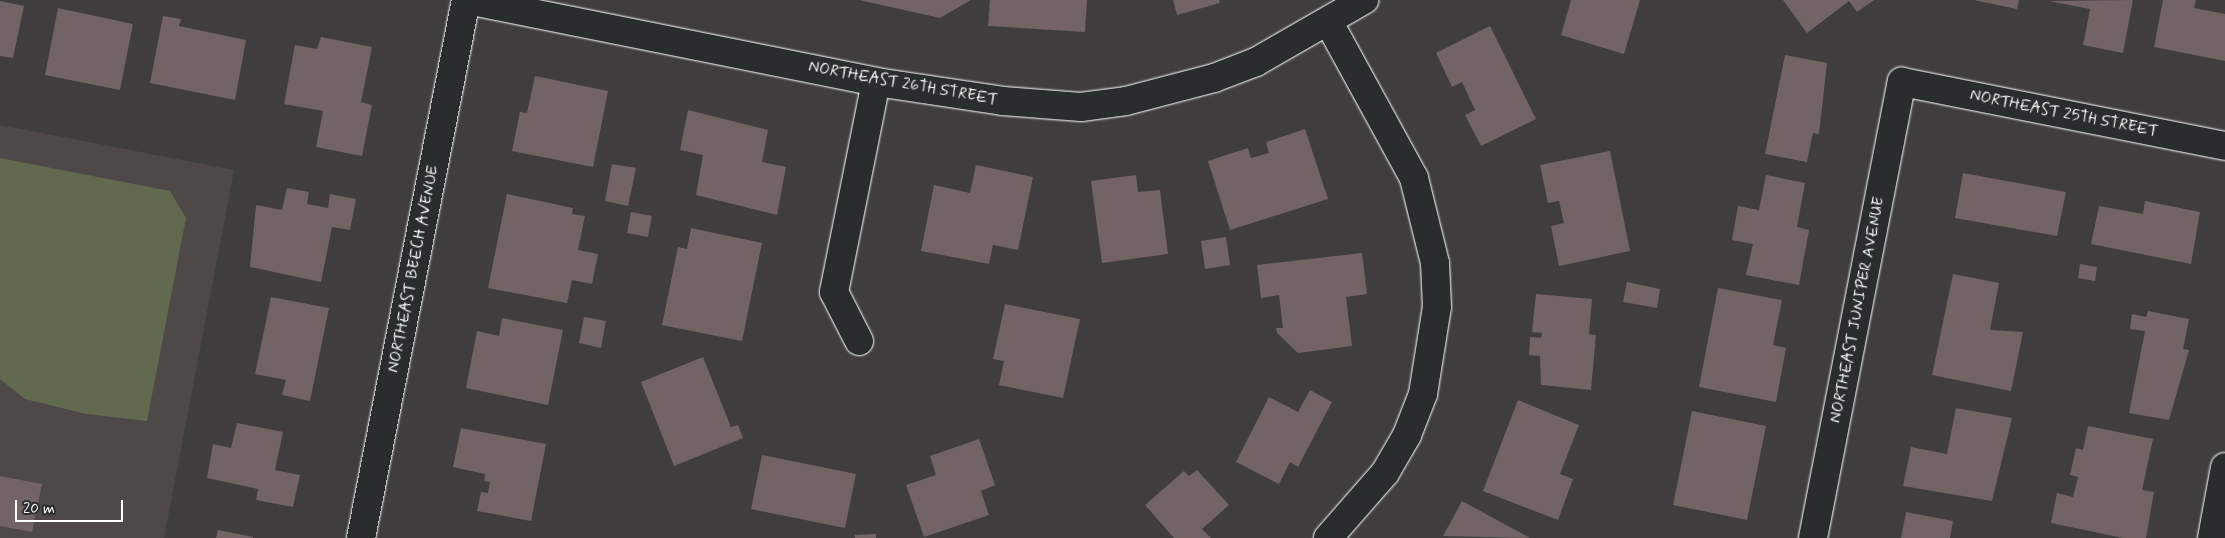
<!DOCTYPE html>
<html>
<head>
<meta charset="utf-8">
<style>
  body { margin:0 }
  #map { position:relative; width:2225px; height:538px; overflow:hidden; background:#403d3e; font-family:Mynerve,sans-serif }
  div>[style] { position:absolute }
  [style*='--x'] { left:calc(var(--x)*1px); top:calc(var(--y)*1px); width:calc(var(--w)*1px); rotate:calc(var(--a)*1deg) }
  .built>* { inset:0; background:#4f4849 }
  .green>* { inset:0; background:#61694f }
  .building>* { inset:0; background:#726364 }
  .roads { filter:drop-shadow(0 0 1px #fff) drop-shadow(0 0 1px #fff) }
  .minor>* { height:28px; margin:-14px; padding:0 14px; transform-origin:14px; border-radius:14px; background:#2a2d2e }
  span { translate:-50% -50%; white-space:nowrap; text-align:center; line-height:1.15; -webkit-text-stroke:5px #2a2d2e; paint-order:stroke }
  .street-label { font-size:16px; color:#fff }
  .scale { position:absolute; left:15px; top:500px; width:108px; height:22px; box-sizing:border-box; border:2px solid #fff; border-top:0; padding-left:6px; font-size:15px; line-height:18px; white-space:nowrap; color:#fff; -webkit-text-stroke:4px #2a2d2e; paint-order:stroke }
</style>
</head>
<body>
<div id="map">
  <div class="built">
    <i style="clip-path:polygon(0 125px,234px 170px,164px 538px,0 538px)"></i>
  </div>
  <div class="green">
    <i style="clip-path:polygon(0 158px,170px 191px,186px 218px,147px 421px,86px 414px,25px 399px,0 379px)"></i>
  </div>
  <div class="building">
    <i style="clip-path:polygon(859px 0,971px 0,940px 18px)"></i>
    <i style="clip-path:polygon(990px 0,1087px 0,1085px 32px,988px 26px)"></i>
    <i style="clip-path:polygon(1173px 0,1219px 0,1220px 3px,1177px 15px)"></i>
    <i style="clip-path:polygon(1571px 0,1640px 0,1624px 54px,1561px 35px)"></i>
    <i style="clip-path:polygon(1783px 0,1874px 0,1857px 12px,1849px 1px,1807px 33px)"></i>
    <i style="clip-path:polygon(1974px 0,2019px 0,2017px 9px)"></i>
    <i style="clip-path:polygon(2133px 0,2123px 53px,2083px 45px,2090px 9px,2049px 1px)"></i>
    <i style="clip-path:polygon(2163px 0,2196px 0,2194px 8px,2225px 14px,2225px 61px,2154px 47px)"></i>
    <i style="clip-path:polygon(0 1px,24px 6px,13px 58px,0 56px)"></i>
    <i style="clip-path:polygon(58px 8px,133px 24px,120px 90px,45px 75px)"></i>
    <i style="clip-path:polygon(163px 16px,181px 19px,179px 26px,246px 40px,235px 100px,150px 83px)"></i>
    <i style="clip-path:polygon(1490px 26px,1536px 119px,1481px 146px,1465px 115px,1475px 110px,1462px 82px,1452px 87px,1436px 53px)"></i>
    <i style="clip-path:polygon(321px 37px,372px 47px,361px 102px,372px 105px,362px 156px,316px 147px,323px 111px,284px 104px,295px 45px,317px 49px)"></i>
    <i style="clip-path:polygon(1785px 55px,1827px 63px,1819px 134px,1813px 133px,1807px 162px,1765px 154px)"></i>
    <i style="clip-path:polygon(535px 76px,608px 91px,593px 167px,512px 151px,520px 112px,527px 113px)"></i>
    <i style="clip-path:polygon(688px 110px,768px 130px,762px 162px,786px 167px,777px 215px,696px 195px,703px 155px,680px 150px)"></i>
    <i style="clip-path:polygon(1305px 129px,1328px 199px,1230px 230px,1208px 161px,1248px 148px,1251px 158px,1269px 153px,1266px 142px)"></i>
    <i style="clip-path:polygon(1610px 151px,1630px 251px,1559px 266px,1551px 226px,1564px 223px,1559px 201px,1548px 203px,1540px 165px)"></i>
    <i style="clip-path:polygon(612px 164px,636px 168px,628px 206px,605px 201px)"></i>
    <i style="clip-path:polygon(976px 165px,1033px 177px,1018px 250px,993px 245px,989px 264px,921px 251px,934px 185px,970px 193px)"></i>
    <i style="clip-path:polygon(1963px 173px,2066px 192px,2057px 236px,1955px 218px)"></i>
    <i style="clip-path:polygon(1136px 175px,1138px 192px,1160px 190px,1168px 254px,1102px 263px,1091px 181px)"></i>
    <i style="clip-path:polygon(1766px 175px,1805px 183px,1797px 227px,1809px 230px,1799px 285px,1746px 275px,1753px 244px,1732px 240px,1738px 206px,1759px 210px)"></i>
    <i style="clip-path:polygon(287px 188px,309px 192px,307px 204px,328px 208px,330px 194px,356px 199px,350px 230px,332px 227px,321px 282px,250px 267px,256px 205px,282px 210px)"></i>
    <i style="clip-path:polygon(507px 194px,573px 208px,572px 214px,585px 216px,578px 250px,598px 254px,592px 284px,572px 280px,567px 303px,488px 288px)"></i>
    <i style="clip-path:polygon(2145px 201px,2200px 212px,2191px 264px,2091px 244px,2099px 206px,2143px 214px)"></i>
    <i style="clip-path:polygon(631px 212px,652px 216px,648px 237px,627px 233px)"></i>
    <i style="clip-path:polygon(691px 228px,762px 243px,742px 341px,662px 325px,678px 247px,687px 249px)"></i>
    <i style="clip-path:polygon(1226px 237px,1230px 265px,1205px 269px,1201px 241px)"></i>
    <i style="clip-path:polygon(1362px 253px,1367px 294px,1346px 297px,1352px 346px,1298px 353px,1277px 333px,1276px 328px,1283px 328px,1279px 295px,1261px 298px,1257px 265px)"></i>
    <i style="clip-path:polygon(2080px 264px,2097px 267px,2095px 281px,2078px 278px)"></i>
    <i style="clip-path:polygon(1953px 274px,1999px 283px,1990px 330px,2023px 332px,2011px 391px,1932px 375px)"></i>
    <i style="clip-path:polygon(1627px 282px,1660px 289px,1657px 308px,1623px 302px)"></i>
    <i style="clip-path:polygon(1718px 288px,1782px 300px,1773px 345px,1786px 348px,1776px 402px,1699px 387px)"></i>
    <i style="clip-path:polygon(1536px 294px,1592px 299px,1589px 334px,1596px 335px,1591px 390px,1541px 385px,1540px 356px,1529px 355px,1530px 337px,1541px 338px,1542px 333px,1532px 332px)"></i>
    <i style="clip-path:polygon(271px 297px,329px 308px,310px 401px,282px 395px,286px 380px,255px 374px)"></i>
    <i style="clip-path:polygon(1005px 304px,1080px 319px,1063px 398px,999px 385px,1004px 361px,993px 359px)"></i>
    <i style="clip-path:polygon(2148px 311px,2189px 319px,2183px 349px,2189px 350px,2169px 420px,2129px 413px,2145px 331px,2130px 329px,2132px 314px,2146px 317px)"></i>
    <i style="clip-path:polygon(584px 317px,606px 321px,601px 348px,579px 343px)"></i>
    <i style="clip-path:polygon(502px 318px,563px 330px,548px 405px,466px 388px,477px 331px,499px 336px)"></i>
    <i style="clip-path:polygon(703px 357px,731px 427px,738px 425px,743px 438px,674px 466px,641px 382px)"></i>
    <i style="clip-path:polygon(1310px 390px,1332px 402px,1298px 467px,1290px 462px,1279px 484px,1236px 462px,1269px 397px,1298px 412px)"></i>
    <i style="clip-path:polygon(1518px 400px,1579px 425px,1560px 474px,1573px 479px,1558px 520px,1483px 491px)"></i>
    <i style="clip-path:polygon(1956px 408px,2012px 418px,1992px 501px,1903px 486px,1911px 447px,1947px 454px)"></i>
    <i style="clip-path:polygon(1692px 411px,1766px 426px,1747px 520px,1673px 505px)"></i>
    <i style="clip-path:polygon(237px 423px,283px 432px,275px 470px,300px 475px,293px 507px,256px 500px,258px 489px,207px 478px,213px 444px,231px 448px)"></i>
    <i style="clip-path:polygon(2088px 426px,2153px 439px,2142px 490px,2154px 492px,2146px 538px,2123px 538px,2051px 523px,2057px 493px,2073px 497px,2078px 477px,2070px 475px,2076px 448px,2083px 450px)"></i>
    <i style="clip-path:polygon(461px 428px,546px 444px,531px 521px,477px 511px,481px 492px,488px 493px,490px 482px,484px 481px,485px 474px,453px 467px)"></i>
    <i style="clip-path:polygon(979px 439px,995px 485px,981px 491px,989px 515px,924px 537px,906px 485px,936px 475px,930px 456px)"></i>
    <i style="clip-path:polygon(762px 455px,856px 474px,845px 528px,751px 509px)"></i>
    <i style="clip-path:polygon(1197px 470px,1229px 505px,1202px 529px,1211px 538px,1174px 538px,1145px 505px,1184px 471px,1189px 476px)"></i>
    <i style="clip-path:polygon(0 476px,42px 484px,32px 532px,0 526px)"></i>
    <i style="clip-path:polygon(1462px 501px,1530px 538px,1443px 536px)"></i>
    <i style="clip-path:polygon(1906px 512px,1953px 521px,1950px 538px,1901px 538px)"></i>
    <i style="clip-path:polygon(218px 530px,253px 537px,253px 538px,216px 538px)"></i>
    <i style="clip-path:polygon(876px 534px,876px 538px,855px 538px,855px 535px)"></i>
  </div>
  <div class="roads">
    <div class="minor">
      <i style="--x:467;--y:0;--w:417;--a:11.3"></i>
      <i style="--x:876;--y:82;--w:128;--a:8.5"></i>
      <i style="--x:1003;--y:101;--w:78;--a:4.4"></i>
      <i style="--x:1081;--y:107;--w:45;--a:-7.6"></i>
      <i style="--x:1126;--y:101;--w:91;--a:-14.6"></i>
      <i style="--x:1214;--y:78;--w:45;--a:-20.9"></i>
      <i style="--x:1256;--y:62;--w:125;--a:-29.9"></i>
      <i style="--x:859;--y:341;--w:55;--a:-117"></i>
      <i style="--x:834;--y:292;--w:214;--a:-78.7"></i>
      <i style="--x:361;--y:538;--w:548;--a:-78.96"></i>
      <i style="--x:1328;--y:538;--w:86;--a:-48.8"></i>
      <i style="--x:1385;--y:473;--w:44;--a:-59.9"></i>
      <i style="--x:1407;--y:435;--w:44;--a:-68.7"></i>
      <i style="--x:1423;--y:394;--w:88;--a:-80.9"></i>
      <i style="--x:1437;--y:307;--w:44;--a:-92.6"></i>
      <i style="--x:1435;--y:263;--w:88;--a:-103.9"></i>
      <i style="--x:1414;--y:178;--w:177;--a:-118.7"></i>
      <i style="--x:1813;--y:538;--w:465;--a:-79"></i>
      <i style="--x:1902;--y:82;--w:329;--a:11.2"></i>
      <i style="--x:2212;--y:538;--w:72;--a:-79.6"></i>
    </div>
  </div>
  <div class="street-label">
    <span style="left:903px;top:84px;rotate:10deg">NORTHEAST 26TH STREET</span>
    <span style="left:2064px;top:114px;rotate:11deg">NORTHEAST 25TH STREET</span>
    <span style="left:414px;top:269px;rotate:-79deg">NORTHEAST BEECH AVENUE</span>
    <span style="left:1858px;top:310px;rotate:-79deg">NORTHEAST JUNIPER AVENUE</span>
  </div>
  <div class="scale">20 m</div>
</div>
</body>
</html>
